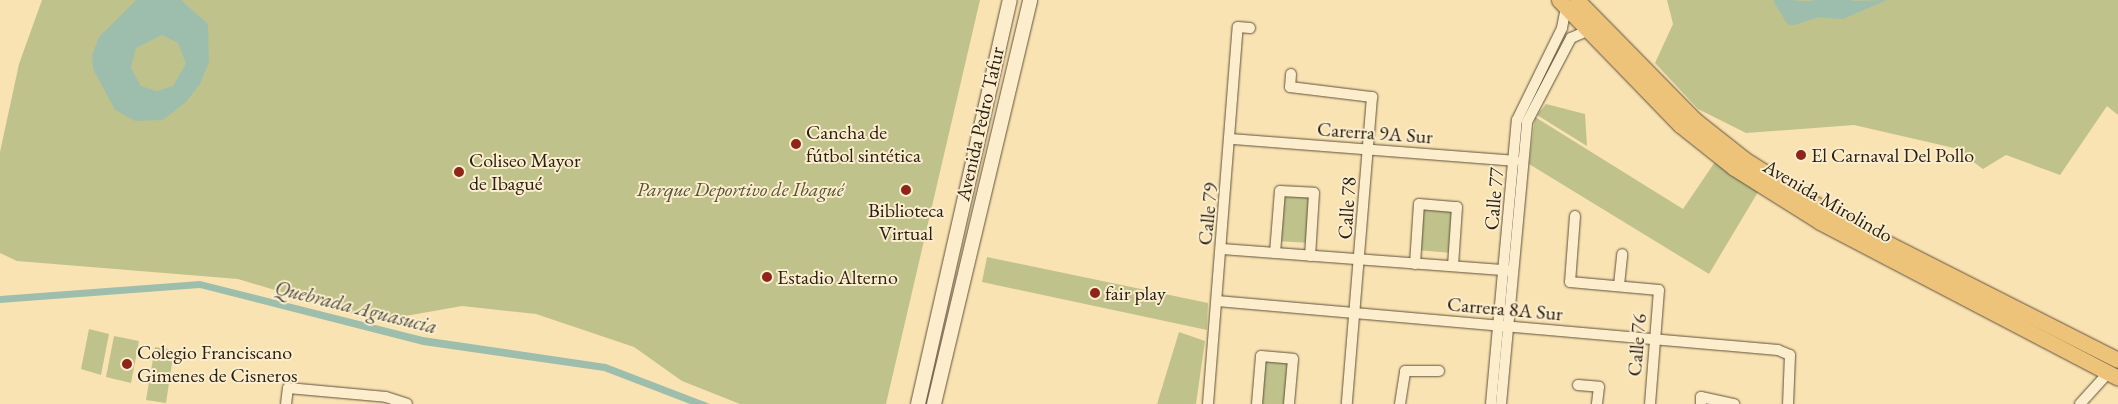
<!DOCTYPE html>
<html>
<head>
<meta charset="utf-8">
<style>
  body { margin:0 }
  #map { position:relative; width:2118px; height:404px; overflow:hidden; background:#fae3b2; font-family:"EB Garamond",serif }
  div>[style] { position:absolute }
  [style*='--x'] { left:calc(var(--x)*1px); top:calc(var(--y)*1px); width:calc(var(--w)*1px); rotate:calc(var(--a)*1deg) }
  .green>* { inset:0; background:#bfc38b }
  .water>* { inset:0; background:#9ebead }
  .river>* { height:18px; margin:-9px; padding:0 9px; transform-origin:9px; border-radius:9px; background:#9ebead }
  .roads { filter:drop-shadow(0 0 1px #5f513c) drop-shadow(0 0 1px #5f513c) }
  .street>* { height:10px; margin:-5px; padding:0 5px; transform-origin:5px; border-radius:5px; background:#fcedcd }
  .secondary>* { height:14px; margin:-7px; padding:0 7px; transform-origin:7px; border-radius:7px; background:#fcedcd }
  .primary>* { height:15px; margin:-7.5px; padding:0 7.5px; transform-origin:7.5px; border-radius:7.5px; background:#edc279 }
  .dots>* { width:14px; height:14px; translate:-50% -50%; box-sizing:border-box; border:2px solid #fcedcd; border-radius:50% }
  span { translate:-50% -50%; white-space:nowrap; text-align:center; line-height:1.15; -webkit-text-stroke:4px #fcedcd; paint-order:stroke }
  .street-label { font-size:20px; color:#2b2015 }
  .poi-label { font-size:20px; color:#2b2015 }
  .left { translate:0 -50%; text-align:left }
  .park-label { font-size:20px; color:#575138; font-style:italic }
  .water-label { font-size:21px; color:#4e4f43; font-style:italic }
</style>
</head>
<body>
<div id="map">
  <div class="green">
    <i style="clip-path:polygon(42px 0,980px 0,886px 404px,740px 404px,682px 381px,634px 347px,536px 314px,462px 306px,377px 321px,238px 279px,17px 261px,0 253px,0 152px,19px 64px)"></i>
    <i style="clip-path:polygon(1667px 0,2118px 0,2118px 115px,2107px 106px,2060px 175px,2006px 155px,1983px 169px,1954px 148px,1854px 125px,1746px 133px,1698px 109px,1655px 63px,1673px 24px)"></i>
    <i style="clip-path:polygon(1546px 104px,1585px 114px,1587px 146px,1537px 115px)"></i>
    <i style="clip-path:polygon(1535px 117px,1683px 209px,1721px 153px,1764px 182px,1709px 274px,1529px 164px)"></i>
    <i style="clip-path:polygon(1280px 191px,1314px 193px,1311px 243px,1276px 241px)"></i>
    <i style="clip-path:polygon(1419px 204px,1457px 207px,1453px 253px,1416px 250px)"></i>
    <i style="clip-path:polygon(987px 257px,1208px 303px,1207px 330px,982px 282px)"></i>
    <i style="clip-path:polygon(89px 329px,109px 334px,101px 375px,81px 369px)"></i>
    <i style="clip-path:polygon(1179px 332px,1205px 341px,1196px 404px,1157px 404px)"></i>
    <i style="clip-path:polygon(114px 336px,139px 341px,131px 383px,106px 377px)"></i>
    <i style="clip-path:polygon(155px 347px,174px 350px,166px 403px,146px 400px)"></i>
    <i style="clip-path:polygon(1262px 358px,1291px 361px,1288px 404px,1259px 404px)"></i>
  </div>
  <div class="water">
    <i style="clip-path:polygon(evenodd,136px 0,181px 0,208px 24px,209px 62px,200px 84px,186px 102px,163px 120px,135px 121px,115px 110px,93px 69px,92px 55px,99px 37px,136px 0,162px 35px,178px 43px,186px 64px,173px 86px,157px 91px,141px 86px,131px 68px,136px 48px,162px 35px)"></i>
    <i style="clip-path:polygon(1783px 0,1820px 2px,1887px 0,1843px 19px,1804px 16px)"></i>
    <i style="clip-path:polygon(200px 281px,423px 337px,606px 364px,710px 404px,690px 404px,604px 371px,423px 345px,200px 288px,0 303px,0 296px)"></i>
  </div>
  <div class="river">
    <i style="--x:1783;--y:0;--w:19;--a:58"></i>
    <i style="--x:1793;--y:16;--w:53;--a:-17.4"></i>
  </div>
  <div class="roads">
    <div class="street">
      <i style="--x:1291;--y:74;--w:13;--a:94"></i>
      <i style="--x:1290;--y:87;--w:83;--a:7"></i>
      <i style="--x:1372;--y:97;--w:308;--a:94.7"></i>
      <i style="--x:1232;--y:139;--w:284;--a:4.4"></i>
      <i style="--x:1575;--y:216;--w:66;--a:94.3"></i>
      <i style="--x:1570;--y:282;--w:89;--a:5.1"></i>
      <i style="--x:1659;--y:290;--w:114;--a:94.5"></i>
      <i style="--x:1222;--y:249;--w:291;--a:4.3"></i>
      <i style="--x:1275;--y:253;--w:62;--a:-85.4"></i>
      <i style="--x:1280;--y:191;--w:34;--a:3"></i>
      <i style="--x:1314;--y:193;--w:63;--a:93.6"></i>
      <i style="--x:1415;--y:264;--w:60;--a:-86.2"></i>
      <i style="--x:1419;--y:204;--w:38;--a:5"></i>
      <i style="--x:1457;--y:207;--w:59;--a:93.9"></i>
      <i style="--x:1619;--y:285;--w:31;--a:-84"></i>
      <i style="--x:1217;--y:301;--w:563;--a:4.99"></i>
      <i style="--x:1778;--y:350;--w:13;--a:23"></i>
      <i style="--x:1790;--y:355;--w:49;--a:92.3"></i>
      <i style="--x:1578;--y:385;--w:21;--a:5"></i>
      <i style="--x:1599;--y:387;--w:17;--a:97"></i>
      <i style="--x:286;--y:404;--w:16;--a:-83"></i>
      <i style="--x:288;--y:388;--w:98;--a:5.2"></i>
      <i style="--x:386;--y:397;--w:22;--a:18"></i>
      <i style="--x:1208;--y:404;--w:378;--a:-85.5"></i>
      <i style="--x:1238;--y:27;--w:12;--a:5"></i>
      <i style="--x:1257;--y:404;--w:48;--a:-85.2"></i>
      <i style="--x:1261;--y:356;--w:32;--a:5"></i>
      <i style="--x:1293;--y:359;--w:45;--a:95.1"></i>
      <i style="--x:1400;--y:404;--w:33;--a:-81"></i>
      <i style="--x:1405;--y:371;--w:34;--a:0"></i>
      <i style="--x:1491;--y:404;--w:285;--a:-84.8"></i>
      <i style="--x:1517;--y:120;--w:102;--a:-63.9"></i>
      <i style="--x:1562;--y:28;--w:21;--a:-79"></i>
      <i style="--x:1501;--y:404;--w:283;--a:-84.7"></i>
      <i style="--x:1527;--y:122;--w:95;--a:-62.4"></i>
      <i style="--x:1571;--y:38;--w:17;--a:-24"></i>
      <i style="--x:1701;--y:404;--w:7;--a:-90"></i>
      <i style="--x:1701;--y:397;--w:34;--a:12"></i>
      <i style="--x:2080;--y:404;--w:43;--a:-47.8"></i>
    </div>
    <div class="secondary">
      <i style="--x:918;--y:404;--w:414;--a:-77.2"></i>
      <i style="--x:934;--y:404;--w:415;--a:-76.6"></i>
    </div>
    <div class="primary">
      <i style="--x:1559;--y:0;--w:174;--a:45.9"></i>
      <i style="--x:1680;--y:125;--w:69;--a:38.5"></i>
      <i style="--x:1734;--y:168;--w:102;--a:32.1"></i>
      <i style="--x:1820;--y:222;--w:336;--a:27.6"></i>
      <i style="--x:1577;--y:0;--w:168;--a:45.5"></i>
      <i style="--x:1695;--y:120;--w:63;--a:38.5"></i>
      <i style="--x:1744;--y:159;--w:107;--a:32.3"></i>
      <i style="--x:1834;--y:216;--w:318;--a:26.9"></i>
    </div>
  </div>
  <div class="dots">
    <i style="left:796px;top:144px;background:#8f2418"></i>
    <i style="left:1801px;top:155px;background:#8f2418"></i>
    <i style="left:459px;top:172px;background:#8f2418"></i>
    <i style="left:906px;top:190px;background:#8f2418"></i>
    <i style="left:767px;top:277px;background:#8f2418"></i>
    <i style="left:1095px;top:293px;background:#8f2418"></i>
    <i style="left:127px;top:364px;background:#8f2418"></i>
  </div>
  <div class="street-label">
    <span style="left:980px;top:124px;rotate:-77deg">Avenida Pedro Tafur</span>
    <span style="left:1375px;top:133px;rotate:4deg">Carerra 9A Sur</span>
    <span style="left:1494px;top:199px;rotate:-85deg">Calle 77</span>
    <span style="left:1828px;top:201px;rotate:30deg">Avenida Mirolindo</span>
    <span style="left:1347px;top:208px;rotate:-86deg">Calle 78</span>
    <span style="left:1208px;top:214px;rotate:-84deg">Calle 79</span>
    <span style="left:1505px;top:309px;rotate:5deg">Carrera 8A Sur</span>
    <span style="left:1637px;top:345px;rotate:-85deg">Calle 76</span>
  </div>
  <div class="poi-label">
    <span class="left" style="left:806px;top:144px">Cancha de<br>fútbol sintética</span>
    <span class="left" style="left:1811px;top:155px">El Carnaval Del Pollo</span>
    <span class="left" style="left:469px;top:172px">Coliseo Mayor<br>de Ibagué</span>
    <span style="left:906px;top:222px">Biblioteca<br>Virtual</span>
    <span class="left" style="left:777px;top:277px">Estadio Alterno</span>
    <span class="left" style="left:1105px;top:293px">fair play</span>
    <span class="left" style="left:137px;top:364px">Colegio Franciscano<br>Gimenes de Cisneros</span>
  </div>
  <div class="park-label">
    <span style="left:740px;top:189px">Parque Deportivo de Ibagué</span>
  </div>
  <div class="water-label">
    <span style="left:356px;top:307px;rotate:14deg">Quebrada Aguasucia</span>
  </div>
</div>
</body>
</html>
